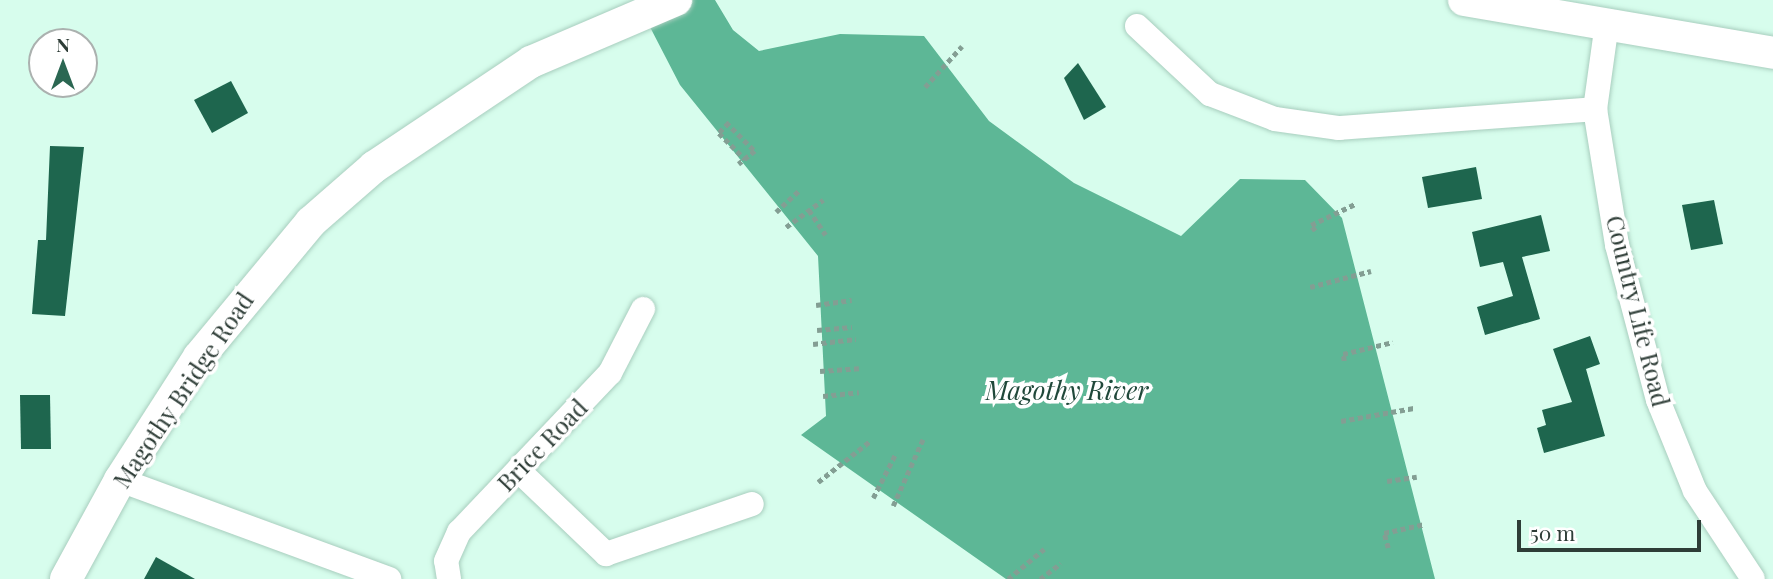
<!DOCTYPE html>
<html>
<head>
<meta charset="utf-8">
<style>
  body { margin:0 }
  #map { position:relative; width:1773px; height:579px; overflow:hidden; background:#d7fded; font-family:"Playfair Display",serif }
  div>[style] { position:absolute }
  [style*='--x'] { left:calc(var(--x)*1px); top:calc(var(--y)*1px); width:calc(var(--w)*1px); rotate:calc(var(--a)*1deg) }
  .water>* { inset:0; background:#5db796 }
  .building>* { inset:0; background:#1e664e }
  .path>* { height:4.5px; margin-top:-2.25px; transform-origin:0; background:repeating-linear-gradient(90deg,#839e93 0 5px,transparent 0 8.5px) }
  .roads { filter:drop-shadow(0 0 2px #a8cebe) drop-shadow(0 0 2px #a8cebe) }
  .minor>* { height:24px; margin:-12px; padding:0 12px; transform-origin:12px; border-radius:12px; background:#fff }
  .major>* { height:32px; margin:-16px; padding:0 16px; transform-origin:16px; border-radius:16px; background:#fff }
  span { translate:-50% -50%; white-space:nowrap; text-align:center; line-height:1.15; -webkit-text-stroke:7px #fff; paint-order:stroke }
  .street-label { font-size:24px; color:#2e3d37 }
  .water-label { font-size:26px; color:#20483a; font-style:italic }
  .north { position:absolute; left:28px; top:28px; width:70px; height:70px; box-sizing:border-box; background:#fff; border:2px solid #abb1af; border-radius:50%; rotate:0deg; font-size:19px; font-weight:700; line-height:28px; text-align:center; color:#2e3d37 }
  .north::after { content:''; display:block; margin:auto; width:24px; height:32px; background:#2b6752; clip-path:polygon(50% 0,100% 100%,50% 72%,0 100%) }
  .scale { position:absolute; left:1517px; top:520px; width:184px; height:32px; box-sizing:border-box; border:4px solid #2e3d37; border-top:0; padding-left:9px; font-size:21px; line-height:24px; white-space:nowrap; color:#2e3d37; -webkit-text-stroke:5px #fff; paint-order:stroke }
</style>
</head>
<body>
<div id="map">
  <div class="water">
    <i style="clip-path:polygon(636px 0,715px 0,733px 30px,759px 51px,840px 34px,924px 36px,989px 121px,1074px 183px,1181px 236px,1240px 179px,1305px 180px,1342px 218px,1435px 579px,1006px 579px,801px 435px,826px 416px,818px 256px,680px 85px)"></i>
  </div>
  <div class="building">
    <i style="clip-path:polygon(1078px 63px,1106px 107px,1084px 120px,1064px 78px)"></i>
    <i style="clip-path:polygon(231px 81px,248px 113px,212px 133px,194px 100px)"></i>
    <i style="clip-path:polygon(50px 146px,84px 147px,65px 316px,32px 314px,38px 240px,46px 240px)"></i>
    <i style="clip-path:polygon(1476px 167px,1482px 199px,1428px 208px,1422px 177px)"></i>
    <i style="clip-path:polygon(1714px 200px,1723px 244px,1691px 250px,1682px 205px)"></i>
    <i style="clip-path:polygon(1541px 215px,1550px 251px,1522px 257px,1540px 319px,1485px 335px,1477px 307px,1513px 296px,1503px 262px,1480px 267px,1472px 232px)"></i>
    <i style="clip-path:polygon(1590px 336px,1600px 364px,1586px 369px,1605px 436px,1544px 453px,1537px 428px,1546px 425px,1542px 410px,1572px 402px,1553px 349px)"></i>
    <i style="clip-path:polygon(20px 395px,50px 395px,51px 449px,21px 449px)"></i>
    <i style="clip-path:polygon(156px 557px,195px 579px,144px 579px)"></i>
  </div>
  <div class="path">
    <i style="--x:925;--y:87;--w:55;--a:-47.9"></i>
    <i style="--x:726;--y:122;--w:41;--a:45"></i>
    <i style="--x:755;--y:151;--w:21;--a:141"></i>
    <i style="--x:729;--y:123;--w:14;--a:135"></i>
    <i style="--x:719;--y:133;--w:37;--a:45"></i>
    <i style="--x:809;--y:210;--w:30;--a:56"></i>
    <i style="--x:776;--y:212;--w:33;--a:-43"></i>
    <i style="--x:786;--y:227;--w:46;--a:-36.1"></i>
    <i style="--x:1315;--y:231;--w:7;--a:-124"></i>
    <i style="--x:1311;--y:225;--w:49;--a:-25.5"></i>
    <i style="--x:1310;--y:287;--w:63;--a:-14.7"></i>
    <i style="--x:816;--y:305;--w:36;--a:-8"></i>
    <i style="--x:817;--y:330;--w:35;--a:-5"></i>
    <i style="--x:813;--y:344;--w:43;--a:-6.6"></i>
    <i style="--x:1344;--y:361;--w:7;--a:-98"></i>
    <i style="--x:1343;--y:354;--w:51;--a:-13.5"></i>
    <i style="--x:820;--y:371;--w:39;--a:-4"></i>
    <i style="--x:823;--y:396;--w:36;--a:-6"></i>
    <i style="--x:1341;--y:421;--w:74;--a:-10.1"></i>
    <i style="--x:1387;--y:481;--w:30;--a:-8"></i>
    <i style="--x:818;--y:482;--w:65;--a:-38.1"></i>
    <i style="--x:873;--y:498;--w:51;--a:-62.9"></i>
    <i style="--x:893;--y:506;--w:73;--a:-65.9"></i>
    <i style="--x:1388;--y:548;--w:16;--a:-105"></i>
    <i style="--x:1384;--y:533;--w:42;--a:-12.4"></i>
    <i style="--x:1008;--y:579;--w:47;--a:-39.8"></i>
    <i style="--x:1040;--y:579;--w:26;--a:-37"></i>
  </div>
  <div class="roads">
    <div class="minor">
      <i style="--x:1607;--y:23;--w:87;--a:97.9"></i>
      <i style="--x:1595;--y:109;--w:138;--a:80.8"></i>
      <i style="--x:1617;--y:245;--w:160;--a:75.2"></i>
      <i style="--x:1658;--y:400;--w:98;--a:67.9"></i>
      <i style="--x:1695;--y:491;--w:105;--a:56.6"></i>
      <i style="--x:1137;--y:26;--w:100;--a:43"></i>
      <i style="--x:1210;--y:94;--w:70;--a:21"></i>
      <i style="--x:1275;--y:119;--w:65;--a:8"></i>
      <i style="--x:1339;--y:128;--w:257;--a:-4.2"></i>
      <i style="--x:518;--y:470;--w:122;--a:43.7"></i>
      <i style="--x:606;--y:554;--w:154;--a:-18.9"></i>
      <i style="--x:120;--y:480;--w:287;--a:20.2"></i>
      <i style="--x:449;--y:579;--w:18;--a:-99"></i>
      <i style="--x:446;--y:561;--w:32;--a:-66"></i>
      <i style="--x:459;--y:532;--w:219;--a:-46.5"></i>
      <i style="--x:610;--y:373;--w:72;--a:-62.7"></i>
    </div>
    <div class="major">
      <i style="--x:1464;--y:0;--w:314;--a:9.7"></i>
      <i style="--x:66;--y:579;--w:113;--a:-61.4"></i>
      <i style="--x:120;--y:480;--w:146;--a:-57.3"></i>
      <i style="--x:199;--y:357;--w:175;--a:-50.3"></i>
      <i style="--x:311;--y:222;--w:84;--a:-41.1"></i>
      <i style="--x:374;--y:167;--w:189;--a:-33.8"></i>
      <i style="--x:531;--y:62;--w:158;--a:-23.2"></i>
    </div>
  </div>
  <div class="street-label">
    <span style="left:1638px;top:311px;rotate:76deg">Country Life Road</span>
    <span style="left:183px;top:390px;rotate:-56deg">Magothy Bridge Road</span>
    <span style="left:542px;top:445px;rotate:-46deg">Brice Road</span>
  </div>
  <div class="water-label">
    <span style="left:1067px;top:390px">Magothy River</span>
  </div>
  <div class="north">N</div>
  <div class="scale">50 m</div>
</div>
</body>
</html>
